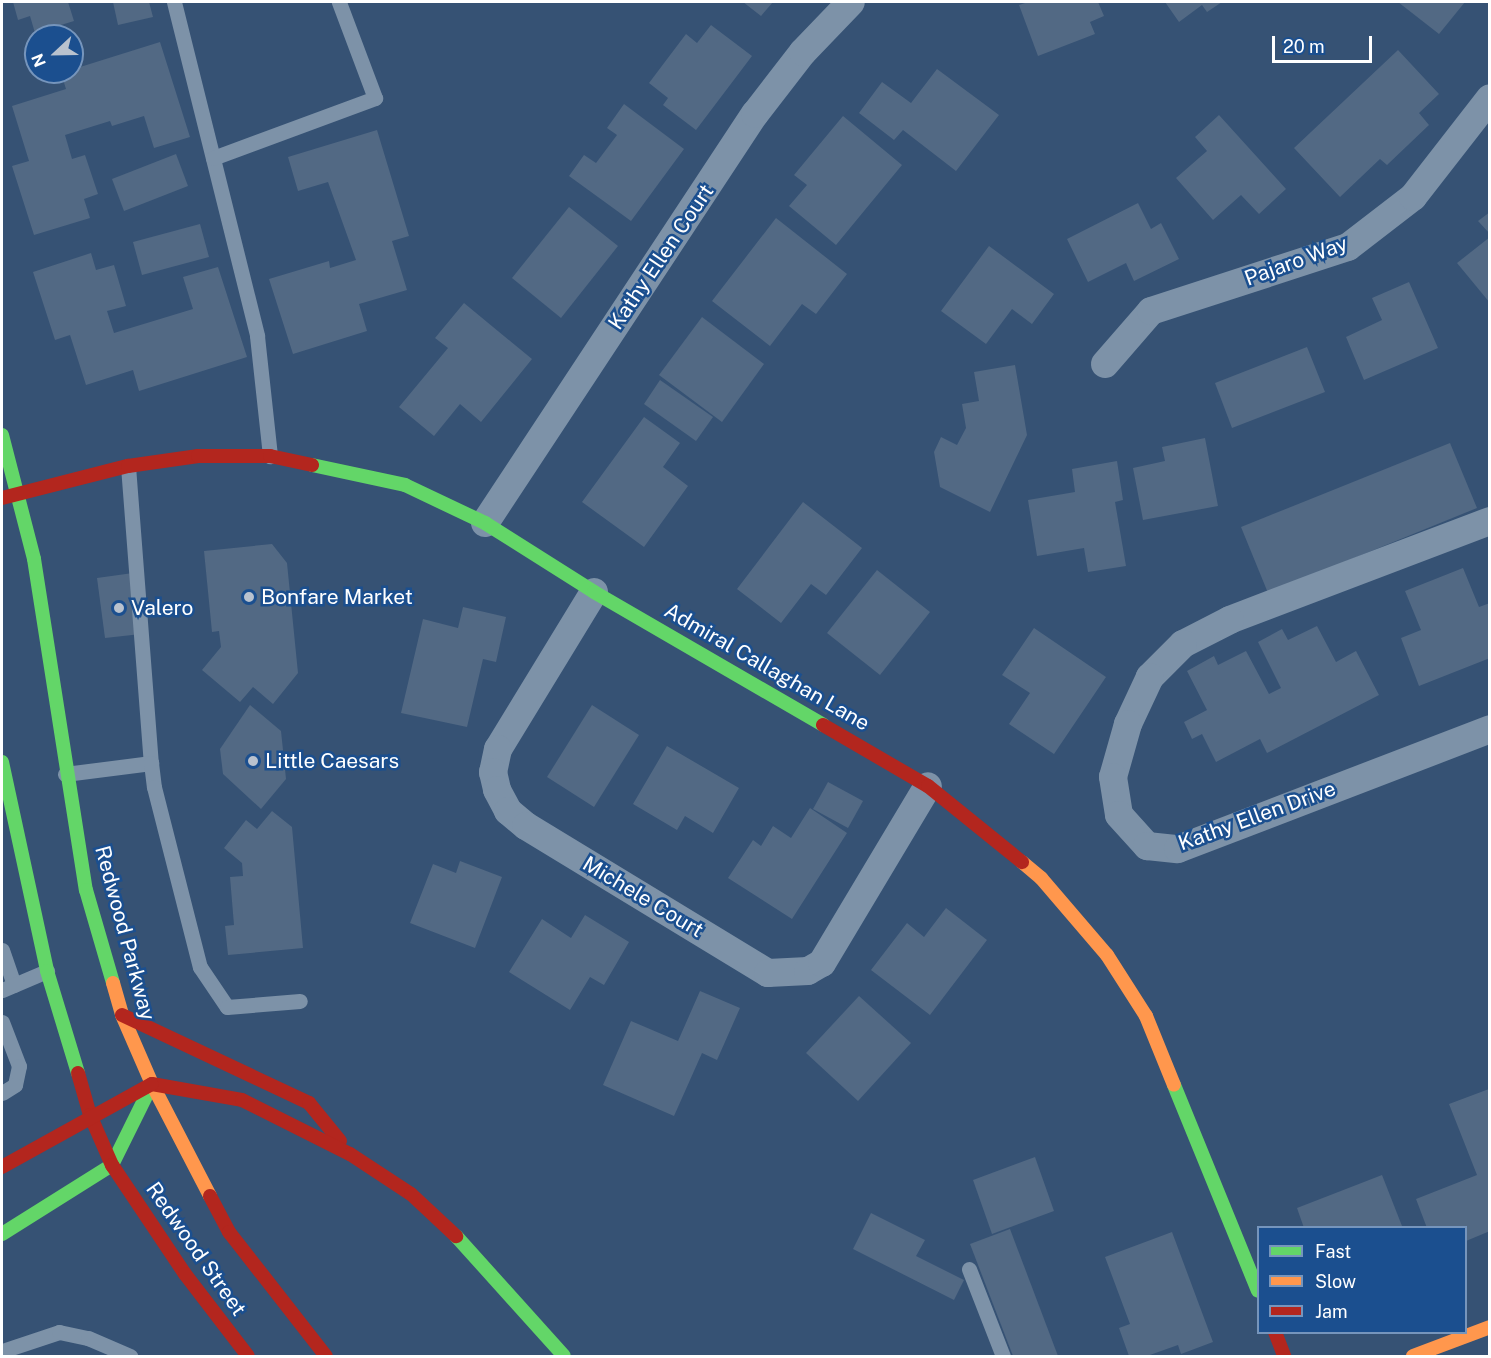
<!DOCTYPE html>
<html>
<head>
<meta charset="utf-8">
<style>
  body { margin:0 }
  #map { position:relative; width:1491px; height:1358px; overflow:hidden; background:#365274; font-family:"Public Sans",sans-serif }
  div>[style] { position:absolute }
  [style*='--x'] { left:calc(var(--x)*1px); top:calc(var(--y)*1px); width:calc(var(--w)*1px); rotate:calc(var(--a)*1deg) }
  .building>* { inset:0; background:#526984 }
  .lane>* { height:15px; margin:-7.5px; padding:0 7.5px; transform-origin:7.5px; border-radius:7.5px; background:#7d92a8 }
  .street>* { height:28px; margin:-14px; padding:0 14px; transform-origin:14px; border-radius:14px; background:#7d92a8 }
  .fast>* { height:14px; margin:-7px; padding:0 7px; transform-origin:7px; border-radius:7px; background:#63d668 }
  .slow>* { height:14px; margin:-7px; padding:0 7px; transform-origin:7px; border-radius:7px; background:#ff974d }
  .jam>* { height:14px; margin:-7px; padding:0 7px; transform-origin:7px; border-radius:7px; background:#b3261e }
  .dots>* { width:16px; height:16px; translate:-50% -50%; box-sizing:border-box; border:3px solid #1b4f8f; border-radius:50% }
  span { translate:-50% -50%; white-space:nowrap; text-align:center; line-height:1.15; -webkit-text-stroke:5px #1b4f8f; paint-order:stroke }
  .street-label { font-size:21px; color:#fff }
  .poi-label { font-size:21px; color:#fff }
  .left { translate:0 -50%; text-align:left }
  .frame { position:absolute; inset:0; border:3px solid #fff; pointer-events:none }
  .legend { position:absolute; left:1257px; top:1226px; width:210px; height:108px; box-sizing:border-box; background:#1b4f8f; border:2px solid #7695bc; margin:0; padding:8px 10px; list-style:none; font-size:18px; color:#fff }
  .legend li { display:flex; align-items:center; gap:12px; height:30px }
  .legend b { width:30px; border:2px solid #7695bc }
  .north { position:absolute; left:24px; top:24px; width:60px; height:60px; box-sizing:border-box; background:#1b4f8f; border:2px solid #7695bc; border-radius:50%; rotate:248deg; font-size:16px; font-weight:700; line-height:24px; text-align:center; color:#fff }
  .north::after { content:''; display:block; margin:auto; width:21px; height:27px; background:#b9c2ce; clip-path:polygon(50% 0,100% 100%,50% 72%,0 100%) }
  .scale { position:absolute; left:1272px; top:36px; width:100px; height:27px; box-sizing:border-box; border:3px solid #fff; border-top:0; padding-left:8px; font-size:18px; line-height:21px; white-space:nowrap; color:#fff; -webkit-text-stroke:4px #1b4f8f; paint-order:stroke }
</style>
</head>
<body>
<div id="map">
  <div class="building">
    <i style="clip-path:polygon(13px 2px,68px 2px,74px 21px,35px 33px,30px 16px,18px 20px)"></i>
    <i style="clip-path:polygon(113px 2px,149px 2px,153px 17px,118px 25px)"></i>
    <i style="clip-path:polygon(743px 2px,773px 2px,761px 16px)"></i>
    <i style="clip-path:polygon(1028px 2px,1098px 2px,1104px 16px,1090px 22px,1095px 34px,1038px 56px,1019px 5px)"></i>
    <i style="clip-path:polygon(1165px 2px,1222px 2px,1207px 12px,1202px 5px,1179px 22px)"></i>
    <i style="clip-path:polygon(1398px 2px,1465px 2px,1439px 34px)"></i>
    <i style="clip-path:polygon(711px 25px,752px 56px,696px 130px,663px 105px,668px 98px,649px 83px,686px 34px,697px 43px)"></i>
    <i style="clip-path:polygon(160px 42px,190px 137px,154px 148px,144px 116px,112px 126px,110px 121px,65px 135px,72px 159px,85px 155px,98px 194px,84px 199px,90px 218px,34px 235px,12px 166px,29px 161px,12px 106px,66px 89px,61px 73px)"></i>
    <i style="clip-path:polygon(1398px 50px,1439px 94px,1419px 113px,1429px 125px,1387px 165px,1380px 159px,1340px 197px,1294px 148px)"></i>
    <i style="clip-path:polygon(937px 69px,999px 115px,956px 171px,903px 130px,894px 140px,859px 113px,882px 82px,911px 103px)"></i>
    <i style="clip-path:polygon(624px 104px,684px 149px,631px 221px,569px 176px,584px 155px,596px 163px,617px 135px,607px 128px)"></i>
    <i style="clip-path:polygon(1219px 115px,1286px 189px,1259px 214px,1241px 195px,1213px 220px,1176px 178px,1207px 151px,1195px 137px)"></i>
    <i style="clip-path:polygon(843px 116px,902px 165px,836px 245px,789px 206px,807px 185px,794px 175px)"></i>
    <i style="clip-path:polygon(377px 130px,409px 236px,392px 241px,407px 290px,359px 304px,367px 331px,293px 354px,269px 279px,329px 261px,330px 268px,356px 260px,328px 182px,298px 191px,288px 157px)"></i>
    <i style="clip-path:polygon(176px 154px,188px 186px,124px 211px,112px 179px)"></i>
    <i style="clip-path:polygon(1138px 203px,1151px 229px,1161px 223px,1179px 259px,1134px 281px,1126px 263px,1088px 282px,1067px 239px)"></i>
    <i style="clip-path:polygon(569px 207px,618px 246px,561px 318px,512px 278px)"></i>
    <i style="clip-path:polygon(1490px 212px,1490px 234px,1478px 221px)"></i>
    <i style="clip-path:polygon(776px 218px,847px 274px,816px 314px,802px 304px,770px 346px,712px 301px)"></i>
    <i style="clip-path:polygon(200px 224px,209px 257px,142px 275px,133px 242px)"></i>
    <i style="clip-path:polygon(1490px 237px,1490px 303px,1457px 263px)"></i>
    <i style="clip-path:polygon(989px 246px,1054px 294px,1032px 324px,1012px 309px,986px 344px,941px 311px)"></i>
    <i style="clip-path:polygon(91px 253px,96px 270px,114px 265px,126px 306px,107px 311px,114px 333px,193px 309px,183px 277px,218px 267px,247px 357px,139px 391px,133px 370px,86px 385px,70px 335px,55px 340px,33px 272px)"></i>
    <i style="clip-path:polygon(1409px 282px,1438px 348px,1364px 380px,1346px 337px,1382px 320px,1372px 298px)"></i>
    <i style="clip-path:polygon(464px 303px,532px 359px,481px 422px,460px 404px,434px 436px,399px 407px,448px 348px,435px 338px)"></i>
    <i style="clip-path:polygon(702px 317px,764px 364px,722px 422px,659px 375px)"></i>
    <i style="clip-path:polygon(1307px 347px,1325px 392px,1232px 428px,1215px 383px)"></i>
    <i style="clip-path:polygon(1015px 365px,1027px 435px,990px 512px,940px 487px,934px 452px,941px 437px,957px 445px,966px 428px,962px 404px,979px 401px,974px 372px)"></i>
    <i style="clip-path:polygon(660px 380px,713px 417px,696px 441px,644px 404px)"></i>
    <i style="clip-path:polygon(644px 417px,680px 443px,663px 467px,688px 486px,644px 547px,582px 502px)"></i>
    <i style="clip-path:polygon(1205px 438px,1218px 506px,1143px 520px,1133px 468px,1165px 461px,1162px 447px)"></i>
    <i style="clip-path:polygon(1450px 443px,1477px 508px,1268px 593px,1241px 527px)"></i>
    <i style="clip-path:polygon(1117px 461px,1123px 500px,1115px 502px,1126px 566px,1088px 572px,1084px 548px,1037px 556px,1028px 500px,1075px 492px,1072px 469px)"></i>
    <i style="clip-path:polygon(803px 502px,862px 548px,826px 595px,811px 584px,781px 623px,737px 589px)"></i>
    <i style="clip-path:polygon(272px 544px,287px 563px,298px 673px,273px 704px,253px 687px,240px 702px,202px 670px,221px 647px,219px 631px,212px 632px,204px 551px)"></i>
    <i style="clip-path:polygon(1463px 568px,1479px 607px,1490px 603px,1490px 658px,1419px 686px,1401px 638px,1421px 630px,1405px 591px)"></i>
    <i style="clip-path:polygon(877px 570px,930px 612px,880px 675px,827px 633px)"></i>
    <i style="clip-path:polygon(133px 573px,141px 634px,105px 638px,97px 578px)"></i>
    <i style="clip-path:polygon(463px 607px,506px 617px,496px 662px,483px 659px,467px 727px,401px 713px,423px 619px,458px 628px)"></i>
    <i style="clip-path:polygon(1317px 626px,1336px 662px,1356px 651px,1379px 695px,1267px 753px,1260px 739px,1216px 762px,1202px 734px,1192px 739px,1184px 722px,1207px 710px,1187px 671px,1214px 656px,1218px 665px,1246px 651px,1269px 694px,1281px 688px,1258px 642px,1282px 629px,1288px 640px)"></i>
    <i style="clip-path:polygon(1034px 628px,1106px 677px,1054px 754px,1009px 724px,1030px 693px,1002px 675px)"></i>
    <i style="clip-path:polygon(250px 705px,281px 731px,286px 779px,261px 809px,223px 774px,220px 749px)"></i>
    <i style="clip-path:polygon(592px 705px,639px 735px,594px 807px,547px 777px)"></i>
    <i style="clip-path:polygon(667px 746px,739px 788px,713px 833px,685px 816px,677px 830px,633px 804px)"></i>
    <i style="clip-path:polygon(828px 782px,863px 801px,848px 828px,813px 809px)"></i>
    <i style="clip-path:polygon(810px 808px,847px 833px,792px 919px,728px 878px,753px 840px,761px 846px,773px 826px,791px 838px)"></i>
    <i style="clip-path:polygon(272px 811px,292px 827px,303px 948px,228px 955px,225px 926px,234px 925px,230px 877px,243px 876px,242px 863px,224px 848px,246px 820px,257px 829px)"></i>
    <i style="clip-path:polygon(460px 861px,502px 877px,475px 948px,410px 923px,433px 864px,456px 873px)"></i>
    <i style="clip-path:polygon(946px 908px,987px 940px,930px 1015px,871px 970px,907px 923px,924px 937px)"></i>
    <i style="clip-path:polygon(585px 915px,629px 942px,604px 985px,590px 977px,570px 1010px,509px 972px,542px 919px,571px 938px)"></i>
    <i style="clip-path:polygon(700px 991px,740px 1008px,717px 1060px,702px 1053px,674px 1116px,603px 1085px,631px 1021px,678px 1041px)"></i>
    <i style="clip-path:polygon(859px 996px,911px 1043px,858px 1101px,806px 1053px)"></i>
    <i style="clip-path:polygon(1489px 1089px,1490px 1231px,1466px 1241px,1466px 1228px,1427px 1228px,1416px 1199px,1477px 1175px,1449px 1104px)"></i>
    <i style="clip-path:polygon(1035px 1157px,1054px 1211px,992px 1234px,973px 1180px)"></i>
    <i style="clip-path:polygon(1382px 1175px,1402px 1226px,1304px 1228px,1297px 1208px)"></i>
    <i style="clip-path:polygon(871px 1213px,925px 1240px,916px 1256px,964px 1280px,954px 1300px,853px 1249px)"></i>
    <i style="clip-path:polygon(1010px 1229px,1058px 1356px,1013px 1356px,970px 1244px)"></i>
    <i style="clip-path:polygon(1172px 1232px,1213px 1342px,1181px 1354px,1178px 1345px,1147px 1356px,1129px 1356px,1119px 1328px,1130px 1324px,1105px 1257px)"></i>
  </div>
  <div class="lane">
    <i style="--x:174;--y:2;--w:344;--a:76"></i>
    <i style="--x:257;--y:336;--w:121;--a:83.8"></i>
    <i style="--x:213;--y:158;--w:173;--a:-20.3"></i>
    <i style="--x:375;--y:98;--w:103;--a:-110.6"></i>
    <i style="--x:128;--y:466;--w:298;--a:85.6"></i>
    <i style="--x:65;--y:774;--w:87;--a:-7.3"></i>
    <i style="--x:151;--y:763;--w:24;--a:83"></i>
    <i style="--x:154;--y:787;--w:186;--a:75.7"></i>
    <i style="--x:200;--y:967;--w:48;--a:56"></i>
    <i style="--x:227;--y:1007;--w:73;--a:-4.7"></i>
    <i style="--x:2;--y:950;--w:37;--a:71"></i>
    <i style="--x:2;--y:990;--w:49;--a:-22.9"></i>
    <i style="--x:2;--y:1022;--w:47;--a:68.9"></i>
    <i style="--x:19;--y:1066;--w:19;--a:102"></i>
    <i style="--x:15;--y:1085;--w:15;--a:148"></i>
    <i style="--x:969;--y:1269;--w:93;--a:68.7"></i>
    <i style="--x:2;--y:1351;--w:60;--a:-18.4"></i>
    <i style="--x:59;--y:1332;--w:30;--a:12"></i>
    <i style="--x:88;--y:1338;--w:46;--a:23.2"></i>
  </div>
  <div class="street">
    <i style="--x:1105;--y:364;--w:70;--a:-49"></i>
    <i style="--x:1151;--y:311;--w:207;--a:-18"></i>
    <i style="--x:1348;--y:247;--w:82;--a:-37.6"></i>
    <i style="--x:1413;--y:197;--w:125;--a:-52.1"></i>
    <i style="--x:1490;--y:521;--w:278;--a:159.2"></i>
    <i style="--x:1230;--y:620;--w:53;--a:152.9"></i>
    <i style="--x:1183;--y:644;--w:47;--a:135"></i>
    <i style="--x:1150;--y:677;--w:52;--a:115.1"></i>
    <i style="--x:1128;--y:724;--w:55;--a:105.8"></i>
    <i style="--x:1113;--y:777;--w:38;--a:81"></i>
    <i style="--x:1119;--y:815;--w:42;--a:47.9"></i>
    <i style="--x:1147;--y:846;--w:31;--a:6"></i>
    <i style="--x:1178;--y:849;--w:334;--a:-21"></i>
    <i style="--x:485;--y:523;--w:490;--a:-56.6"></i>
    <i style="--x:755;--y:114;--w:78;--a:-52.3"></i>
    <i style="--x:803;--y:52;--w:69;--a:-46.2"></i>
    <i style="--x:594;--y:592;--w:184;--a:121.4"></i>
    <i style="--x:498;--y:749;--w:24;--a:102"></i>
    <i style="--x:493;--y:772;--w:18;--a:77"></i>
    <i style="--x:497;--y:790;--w:24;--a:62"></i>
    <i style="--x:508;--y:811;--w:23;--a:40"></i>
    <i style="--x:526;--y:826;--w:283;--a:31.3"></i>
    <i style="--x:768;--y:973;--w:40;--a:-2.9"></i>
    <i style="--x:808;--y:971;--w:16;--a:-30"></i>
    <i style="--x:822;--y:963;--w:206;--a:-59.1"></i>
  </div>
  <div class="fast">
    <i style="--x:2;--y:435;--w:128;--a:75.5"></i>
    <i style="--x:34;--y:559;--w:335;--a:81.1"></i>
    <i style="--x:86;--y:890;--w:97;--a:73.8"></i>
    <i style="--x:312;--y:465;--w:95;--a:12.1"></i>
    <i style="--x:405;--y:485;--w:89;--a:25.4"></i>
    <i style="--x:485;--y:523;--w:129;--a:32.3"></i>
    <i style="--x:594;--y:592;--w:265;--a:30.1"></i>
    <i style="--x:2;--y:762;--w:214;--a:77.8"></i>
    <i style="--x:47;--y:971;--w:107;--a:73.1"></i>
    <i style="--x:1174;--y:1085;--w:222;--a:67.8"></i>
    <i style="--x:2;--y:1234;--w:130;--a:-32.1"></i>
    <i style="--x:112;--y:1165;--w:90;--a:-63.7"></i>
    <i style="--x:456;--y:1236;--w:161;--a:48"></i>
  </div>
  <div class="slow">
    <i style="--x:1022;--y:862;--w:25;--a:40"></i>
    <i style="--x:1041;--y:878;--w:101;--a:49.4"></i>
    <i style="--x:1107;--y:955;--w:72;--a:57.4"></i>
    <i style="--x:1146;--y:1016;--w:74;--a:67.9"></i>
    <i style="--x:113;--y:983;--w:33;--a:74"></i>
    <i style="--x:122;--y:1015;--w:75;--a:66.5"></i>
    <i style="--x:152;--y:1084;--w:126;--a:62.6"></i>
    <i style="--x:1413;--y:1356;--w:82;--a:-20.6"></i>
  </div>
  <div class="jam">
    <i style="--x:2;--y:498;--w:130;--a:-14.3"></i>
    <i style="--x:128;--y:466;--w:71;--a:-8.1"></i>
    <i style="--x:198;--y:456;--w:72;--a:0"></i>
    <i style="--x:270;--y:456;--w:43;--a:12.1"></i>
    <i style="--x:823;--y:725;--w:121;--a:30.2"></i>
    <i style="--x:928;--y:786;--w:121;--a:39"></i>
    <i style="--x:122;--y:1015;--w:207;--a:25.2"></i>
    <i style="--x:309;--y:1103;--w:49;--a:50.8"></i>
    <i style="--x:78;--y:1073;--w:44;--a:74.1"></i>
    <i style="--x:90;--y:1115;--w:55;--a:66.3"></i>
    <i style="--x:112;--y:1165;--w:131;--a:56.2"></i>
    <i style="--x:185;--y:1274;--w:103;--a:52.5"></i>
    <i style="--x:152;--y:1084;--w:91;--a:10.1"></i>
    <i style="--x:242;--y:1100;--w:121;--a:26.6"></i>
    <i style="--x:350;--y:1154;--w:73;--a:33.3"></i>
    <i style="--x:411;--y:1194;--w:62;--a:43"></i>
    <i style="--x:2;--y:1167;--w:171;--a:-29"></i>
    <i style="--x:210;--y:1196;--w:41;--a:62.2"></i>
    <i style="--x:229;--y:1232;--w:157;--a:52"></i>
    <i style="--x:1275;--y:1332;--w:26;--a:69"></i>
  </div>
  <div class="dots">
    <i style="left:249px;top:597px;background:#b9c2ce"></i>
    <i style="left:119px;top:608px;background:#b9c2ce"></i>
    <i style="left:253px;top:761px;background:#b9c2ce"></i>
  </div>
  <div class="street-label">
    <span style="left:661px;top:257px;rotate:-56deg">Kathy Ellen Court</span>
    <span style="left:1296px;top:261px;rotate:-20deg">Pajaro Way</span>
    <span style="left:767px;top:667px;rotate:30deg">Admiral Callaghan Lane</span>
    <span style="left:1257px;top:816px;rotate:-20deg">Kathy Ellen Drive</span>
    <span style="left:643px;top:897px;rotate:31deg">Michele Court</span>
    <span style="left:125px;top:933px;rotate:75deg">Redwood Parkway</span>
    <span style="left:196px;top:1249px;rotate:55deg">Redwood Street</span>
  </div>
  <div class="poi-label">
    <span class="left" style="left:261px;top:597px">Bonfare Market</span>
    <span class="left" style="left:131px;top:608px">Valero</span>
    <span class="left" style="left:265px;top:761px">Little Caesars</span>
  </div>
  <div class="frame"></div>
  <ul class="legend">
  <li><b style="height:8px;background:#63d668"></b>Fast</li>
  <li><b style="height:8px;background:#ff974d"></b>Slow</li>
  <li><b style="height:8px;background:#b3261e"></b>Jam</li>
  </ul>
  <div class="north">N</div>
  <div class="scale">20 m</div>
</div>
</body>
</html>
